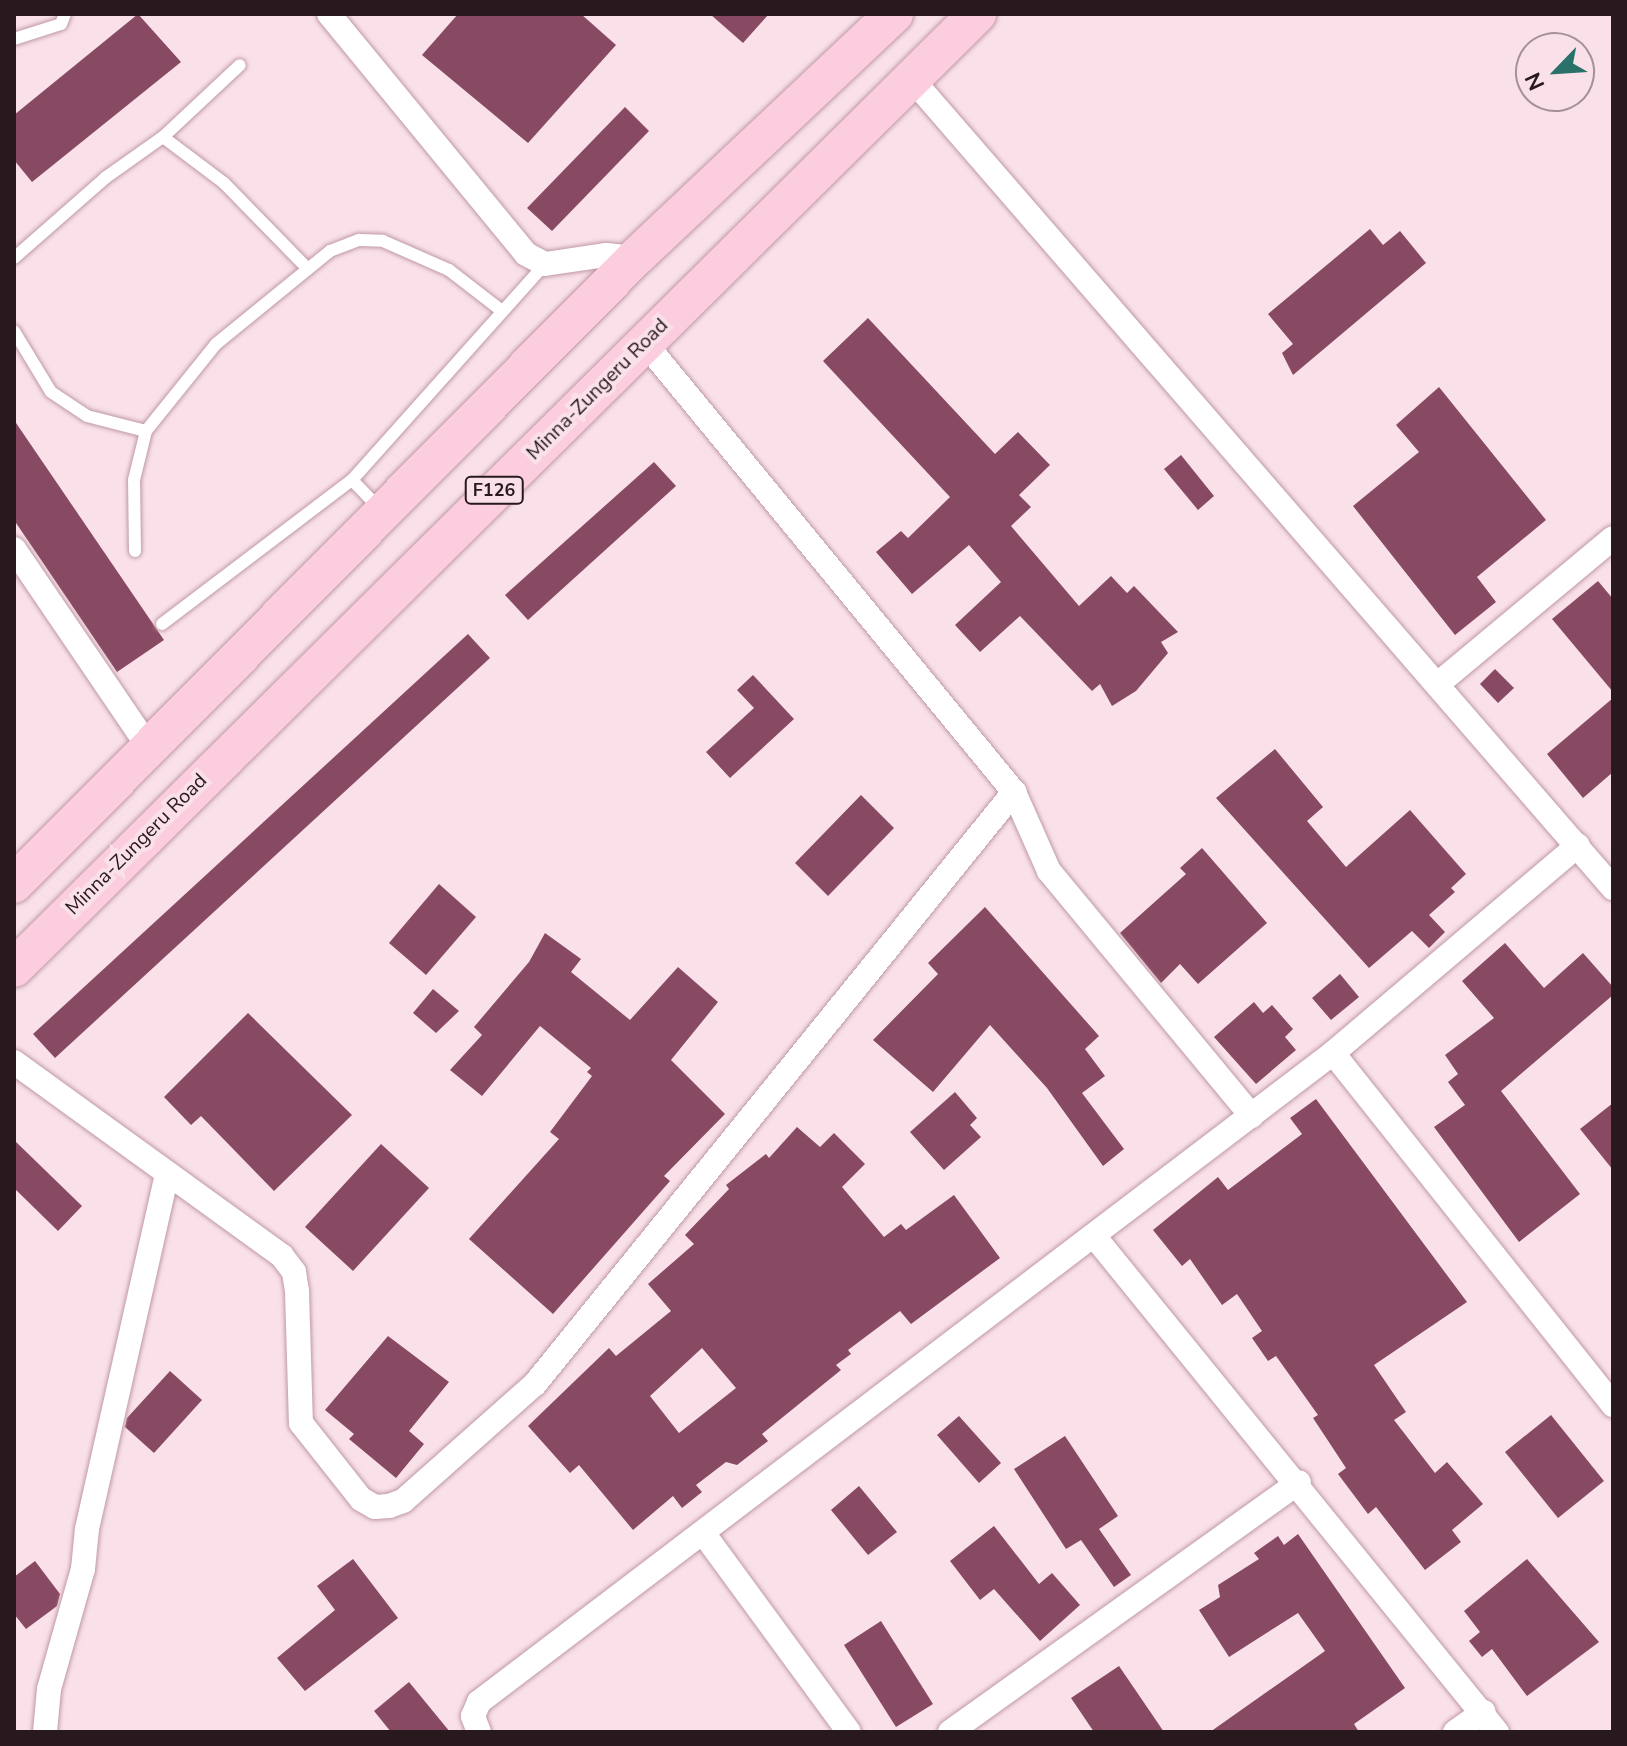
<!DOCTYPE html>
<html>
<head>
<meta charset="utf-8">
<style>
  body { margin:0 }
  #map { position:relative; width:1627px; height:1746px; overflow:hidden; background:#fae1e9; font-family:"Nunito Sans",sans-serif }
  div>[style] { position:absolute }
  [style*='--x'] { left:calc(var(--x)*1px); top:calc(var(--y)*1px); width:calc(var(--w)*1px); rotate:calc(var(--a)*1deg) }
  .building>* { inset:0; background:#884962 }
  .roads { filter:drop-shadow(0 0 2px #bf99a6) drop-shadow(0 0 2px #bf99a6) }
  .lane>* { height:12px; margin:-6px; padding:0 6px; transform-origin:6px; border-radius:6px; background:#fff }
  .street>* { height:24px; margin:-12px; padding:0 12px; transform-origin:12px; border-radius:12px; background:#fff }
  .primary>* { height:38px; margin:-19px; padding:0 19px; transform-origin:19px; border-radius:19px; background:#fbcdde }
  span { translate:-50% -50%; white-space:nowrap; text-align:center; line-height:1.15; -webkit-text-stroke:8px #fae1e9; paint-order:stroke }
  .shield-label span { padding:2px 6px; background:#fae1e9; border:2px solid; border-radius:6px; -webkit-text-stroke-width:0 }
  .shield-label { font-size:18px; color:#27191e; font-weight:700 }
  .street-label { font-size:20px; color:#27191e }
  .frame { position:absolute; inset:0; border:16px solid #27191e; pointer-events:none }
  .north { position:absolute; left:1515px; top:32px; width:80px; height:80px; box-sizing:border-box; background:#fae1e9; border:2px solid #a69198; border-radius:50%; rotate:245deg; font-size:22px; font-weight:700; line-height:32px; text-align:center; color:#27191e }
  .north::after { content:''; display:block; margin:auto; width:28px; height:36px; background:#297169; clip-path:polygon(50% 0,100% 100%,50% 72%,0 100%) }
</style>
</head>
<body>
<div id="map">
  <div class="building">
    <i style="clip-path:polygon(138px 14px,181px 62px,32px 182px,14px 160px,14px 115px)"></i>
    <i style="clip-path:polygon(458px 14px,581px 14px,616px 45px,528px 143px,422px 55px)"></i>
    <i style="clip-path:polygon(710px 14px,769px 14px,743px 43px)"></i>
    <i style="clip-path:polygon(625px 107px,649px 131px,552px 231px,527px 208px)"></i>
    <i style="clip-path:polygon(1370px 229px,1383px 245px,1400px 231px,1426px 263px,1293px 375px,1282px 353px,1293px 344px,1268px 314px)"></i>
    <i style="clip-path:polygon(868px 318px,995px 454px,1018px 432px,1050px 465px,1019px 495px,1031px 507px,1011px 526px,1079px 606px,1111px 576px,1127px 593px,1134px 586px,1178px 632px,1161px 642px,1168px 653px,1136px 691px,1112px 706px,1100px 684px,1092px 691px,1020px 616px,980px 652px,955px 625px,1001px 582px,969px 545px,912px 594px,876px 552px,901px 531px,908px 538px,950px 497px,823px 361px)"></i>
    <i style="clip-path:polygon(1439px 387px,1546px 520px,1477px 577px,1496px 602px,1455px 635px,1353px 506px,1419px 452px,1396px 425px)"></i>
    <i style="clip-path:polygon(14px 420px,164px 640px,117px 672px,14px 520px)"></i>
    <i style="clip-path:polygon(1181px 455px,1214px 496px,1198px 510px,1164px 469px)"></i>
    <i style="clip-path:polygon(654px 462px,676px 486px,528px 620px,505px 595px)"></i>
    <i style="clip-path:polygon(1598px 581px,1613px 599px,1613px 692px,1552px 619px)"></i>
    <i style="clip-path:polygon(468px 634px,490px 658px,55px 1058px,33px 1034px)"></i>
    <i style="clip-path:polygon(1495px 669px,1514px 688px,1498px 703px,1480px 684px)"></i>
    <i style="clip-path:polygon(753px 675px,794px 719px,730px 778px,706px 752px,754px 708px,737px 690px)"></i>
    <i style="clip-path:polygon(1613px 698px,1613px 772px,1583px 798px,1547px 754px)"></i>
    <i style="clip-path:polygon(1275px 749px,1323px 807px,1307px 821px,1346px 867px,1410px 810px,1466px 874px,1451px 888px,1455px 892px,1429px 915px,1445px 932px,1429px 948px,1412px 931px,1369px 968px,1216px 798px)"></i>
    <i style="clip-path:polygon(861px 795px,894px 828px,828px 896px,795px 863px)"></i>
    <i style="clip-path:polygon(1202px 848px,1267px 923px,1198px 984px,1180px 964px,1161px 983px,1120px 933px,1186px 874px,1180px 868px)"></i>
    <i style="clip-path:polygon(439px 884px,476px 917px,426px 975px,389px 943px)"></i>
    <i style="clip-path:polygon(985px 907px,1099px 1036px,1085px 1049px,1105px 1076px,1082px 1093px,1124px 1149px,1103px 1166px,1047px 1088px,990px 1025px,933px 1092px,873px 1040px,938px 974px,928px 963px)"></i>
    <i style="clip-path:polygon(545px 933px,581px 959px,571px 972px,630px 1020px,678px 967px,718px 1002px,671px 1060px,725px 1114px,664px 1176px,670px 1181px,553px 1314px,469px 1239px,559px 1139px,550px 1132px,592px 1076px,587px 1072px,591px 1068px,540px 1026px,482px 1096px,450px 1070px,482px 1035px,474px 1027px,529px 962px)"></i>
    <i style="clip-path:polygon(1505px 943px,1544px 988px,1583px 953px,1613px 987px,1613px 995px,1501px 1091px,1580px 1194px,1519px 1242px,1434px 1127px,1465px 1105px,1448px 1082px,1458px 1074px,1445px 1055px,1494px 1018px,1462px 981px)"></i>
    <i style="clip-path:polygon(1340px 974px,1359px 997px,1331px 1020px,1312px 998px)"></i>
    <i style="clip-path:polygon(433px 989px,459px 1011px,436px 1033px,413px 1013px)"></i>
    <i style="clip-path:polygon(1254px 1002px,1263px 1013px,1272px 1005px,1293px 1029px,1285px 1037px,1296px 1050px,1256px 1084px,1214px 1037px)"></i>
    <i style="clip-path:polygon(248px 1013px,352px 1115px,274px 1191px,201px 1116px,191px 1125px,164px 1097px)"></i>
    <i style="clip-path:polygon(955px 1092px,977px 1118px,970px 1125px,981px 1137px,944px 1170px,910px 1132px)"></i>
    <i style="clip-path:polygon(1316px 1099px,1467px 1302px,1374px 1365px,1406px 1412px,1394px 1420px,1435px 1473px,1447px 1462px,1483px 1504px,1452px 1530px,1461px 1542px,1425px 1570px,1376px 1507px,1368px 1514px,1338px 1474px,1346px 1468px,1313px 1418px,1318px 1415px,1276px 1356px,1268px 1361px,1252px 1338px,1262px 1331px,1237px 1294px,1222px 1305px,1190px 1259px,1182px 1266px,1153px 1230px,1218px 1177px,1228px 1190px,1302px 1134px,1290px 1118px)"></i>
    <i style="clip-path:polygon(1613px 1103px,1613px 1170px,1580px 1129px)"></i>
    <i style="clip-path:polygon(evenodd,797px 1127px,820px 1147px,834px 1133px,865px 1164px,842px 1187px,884px 1237px,901px 1224px,906px 1230px,954px 1195px,1000px 1258px,911px 1324px,900px 1311px,848px 1350px,851px 1354px,836px 1365px,841px 1370px,762px 1434px,768px 1441px,737px 1465px,726px 1462px,696px 1485px,702px 1492px,682px 1508px,673px 1496px,633px 1530px,579px 1465px,570px 1473px,528px 1426px,609px 1348px,616px 1356px,671px 1311px,648px 1284px,694px 1244px,685px 1235px,729px 1189px,726px 1185px,766px 1154px,769px 1158px,797px 1127px,702px 1348px,736px 1388px,679px 1433px,650px 1396px,702px 1348px)"></i>
    <i style="clip-path:polygon(14px 1140px,82px 1206px,58px 1231px,14px 1188px)"></i>
    <i style="clip-path:polygon(381px 1144px,429px 1188px,353px 1271px,305px 1227px)"></i>
    <i style="clip-path:polygon(388px 1336px,449px 1382px,409px 1431px,424px 1444px,396px 1478px,349px 1439px,354px 1434px,325px 1410px)"></i>
    <i style="clip-path:polygon(170px 1371px,202px 1400px,154px 1453px,125px 1427px,127px 1418px)"></i>
    <i style="clip-path:polygon(1551px 1415px,1604px 1481px,1558px 1518px,1505px 1452px)"></i>
    <i style="clip-path:polygon(959px 1416px,1001px 1463px,979px 1483px,937px 1435px)"></i>
    <i style="clip-path:polygon(1065px 1436px,1118px 1516px,1099px 1529px,1131px 1575px,1114px 1587px,1081px 1540px,1066px 1549px,1014px 1469px)"></i>
    <i style="clip-path:polygon(859px 1486px,897px 1532px,868px 1555px,831px 1510px)"></i>
    <i style="clip-path:polygon(994px 1526px,1039px 1584px,1052px 1573px,1080px 1605px,1040px 1641px,994px 1589px,980px 1600px,950px 1561px)"></i>
    <i style="clip-path:polygon(1298px 1534px,1405px 1688px,1354px 1724px,1359px 1732px,1210px 1732px,1325px 1651px,1298px 1613px,1229px 1657px,1199px 1610px,1220px 1597px,1218px 1585px,1259px 1559px,1254px 1553px,1278px 1536px,1284px 1545px)"></i>
    <i style="clip-path:polygon(353px 1559px,398px 1618px,305px 1691px,277px 1658px,335px 1610px,317px 1586px)"></i>
    <i style="clip-path:polygon(1527px 1559px,1599px 1642px,1527px 1696px,1492px 1649px,1482px 1657px,1469px 1641px,1480px 1632px,1464px 1611px)"></i>
    <i style="clip-path:polygon(35px 1561px,60px 1594px,57px 1606px,26px 1629px,14px 1614px,14px 1577px)"></i>
    <i style="clip-path:polygon(881px 1621px,933px 1704px,896px 1727px,844px 1645px)"></i>
    <i style="clip-path:polygon(1119px 1666px,1164px 1732px,1094px 1732px,1071px 1698px)"></i>
    <i style="clip-path:polygon(409px 1682px,450px 1732px,391px 1732px,374px 1711px)"></i>
  </div>
  <div class="roads">
    <div class="lane">
      <i style="--x:14;--y:39;--w:49;--a:-17.7"></i>
      <i style="--x:61;--y:24;--w:11;--a:-68"></i>
      <i style="--x:163;--y:137;--w:76;--a:37"></i>
      <i style="--x:224;--y:183;--w:120;--a:45.7"></i>
      <i style="--x:14;--y:258;--w:121;--a:-41.3"></i>
      <i style="--x:105;--y:178;--w:71;--a:-35.3"></i>
      <i style="--x:163;--y:137;--w:105;--a:-43.1"></i>
      <i style="--x:14;--y:331;--w:71;--a:58.8"></i>
      <i style="--x:51;--y:392;--w:43;--a:33.7"></i>
      <i style="--x:87;--y:416;--w:61;--a:14.3"></i>
      <i style="--x:352;--y:480;--w:40;--a:46"></i>
      <i style="--x:135;--y:551;--w:71;--a:-90.8"></i>
      <i style="--x:134;--y:480;--w:50;--a:-76.2"></i>
      <i style="--x:146;--y:431;--w:112;--a:-51.2"></i>
      <i style="--x:216;--y:344;--w:147;--a:-39.2"></i>
      <i style="--x:330;--y:251;--w:31;--a:-21"></i>
      <i style="--x:359;--y:240;--w:24;--a:2"></i>
      <i style="--x:383;--y:241;--w:72;--a:23.7"></i>
      <i style="--x:449;--y:270;--w:67;--a:37.7"></i>
      <i style="--x:162;--y:624;--w:238;--a:-37.2"></i>
      <i style="--x:352;--y:480;--w:290;--a:-48.2"></i>
    </div>
    <div class="street">
      <i style="--x:329;--y:14;--w:310;--a:50.6"></i>
      <i style="--x:526;--y:254;--w:21;--a:28"></i>
      <i style="--x:545;--y:264;--w:62;--a:-8.4"></i>
      <i style="--x:606;--y:255;--w:29;--a:6"></i>
      <i style="--x:911;--y:78;--w:1072;--a:49.09"></i>
      <i style="--x:644;--y:342;--w:583;--a:50.57"></i>
      <i style="--x:1014;--y:792;--w:86;--a:66.1"></i>
      <i style="--x:1049;--y:871;--w:318;--a:50.4"></i>
      <i style="--x:14;--y:549;--w:238;--a:55.8"></i>
      <i style="--x:1439;--y:683;--w:226;--a:-39.8"></i>
      <i style="--x:1333;--y:1053;--w:450;--a:51.5"></i>
      <i style="--x:14;--y:1062;--w:331;--a:35.9"></i>
      <i style="--x:282;--y:1256;--w:20;--a:53"></i>
      <i style="--x:294;--y:1272;--w:19;--a:81"></i>
      <i style="--x:297;--y:1291;--w:132;--a:88.3"></i>
      <i style="--x:301;--y:1423;--w:97;--a:51.7"></i>
      <i style="--x:361;--y:1499;--w:16;--a:30"></i>
      <i style="--x:375;--y:1507;--w:14;--a:-4"></i>
      <i style="--x:389;--y:1506;--w:15;--a:-20"></i>
      <i style="--x:403;--y:1501;--w:176;--a:-41.6"></i>
      <i style="--x:535;--y:1384;--w:762;--a:-51.02"></i>
      <i style="--x:1094;--y:1236;--w:639;--a:50.91"></i>
      <i style="--x:704;--y:1534;--w:245;--a:53.8"></i>
      <i style="--x:45;--y:1732;--w:43;--a:-84.7"></i>
      <i style="--x:49;--y:1689;--w:125;--a:-74.2"></i>
      <i style="--x:83;--y:1569;--w:40;--a:-84.3"></i>
      <i style="--x:87;--y:1529;--w:364;--a:-77.3"></i>
      <i style="--x:479;--y:1732;--w:17;--a:-111"></i>
      <i style="--x:473;--y:1716;--w:15;--a:-67"></i>
      <i style="--x:479;--y:1702;--w:1073;--a:-37.23"></i>
      <i style="--x:1333;--y:1053;--w:321;--a:-40.3"></i>
      <i style="--x:950;--y:1732;--w:429;--a:-35.6"></i>
      <i style="--x:1455;--y:1732;--w:35;--a:-35"></i>
    </div>
    <div class="primary">
      <i style="--x:14;--y:884;--w:882;--a:-45.23"></i>
      <i style="--x:635;--y:258;--w:356;--a:-43.3"></i>
      <i style="--x:14;--y:968;--w:1356;--a:-44.73"></i>
    </div>
  </div>
  <div class="shield-label">
    <span style="left:494px;top:490px">F126</span>
  </div>
  <div class="street-label">
    <span style="left:597px;top:389px;rotate:-45deg">Minna-Zungeru Road</span>
    <span style="left:136px;top:844px;rotate:-45deg">Minna-Zungeru Road</span>
  </div>
  <div class="frame"></div>
  <div class="north">N</div>
</div>
</body>
</html>
